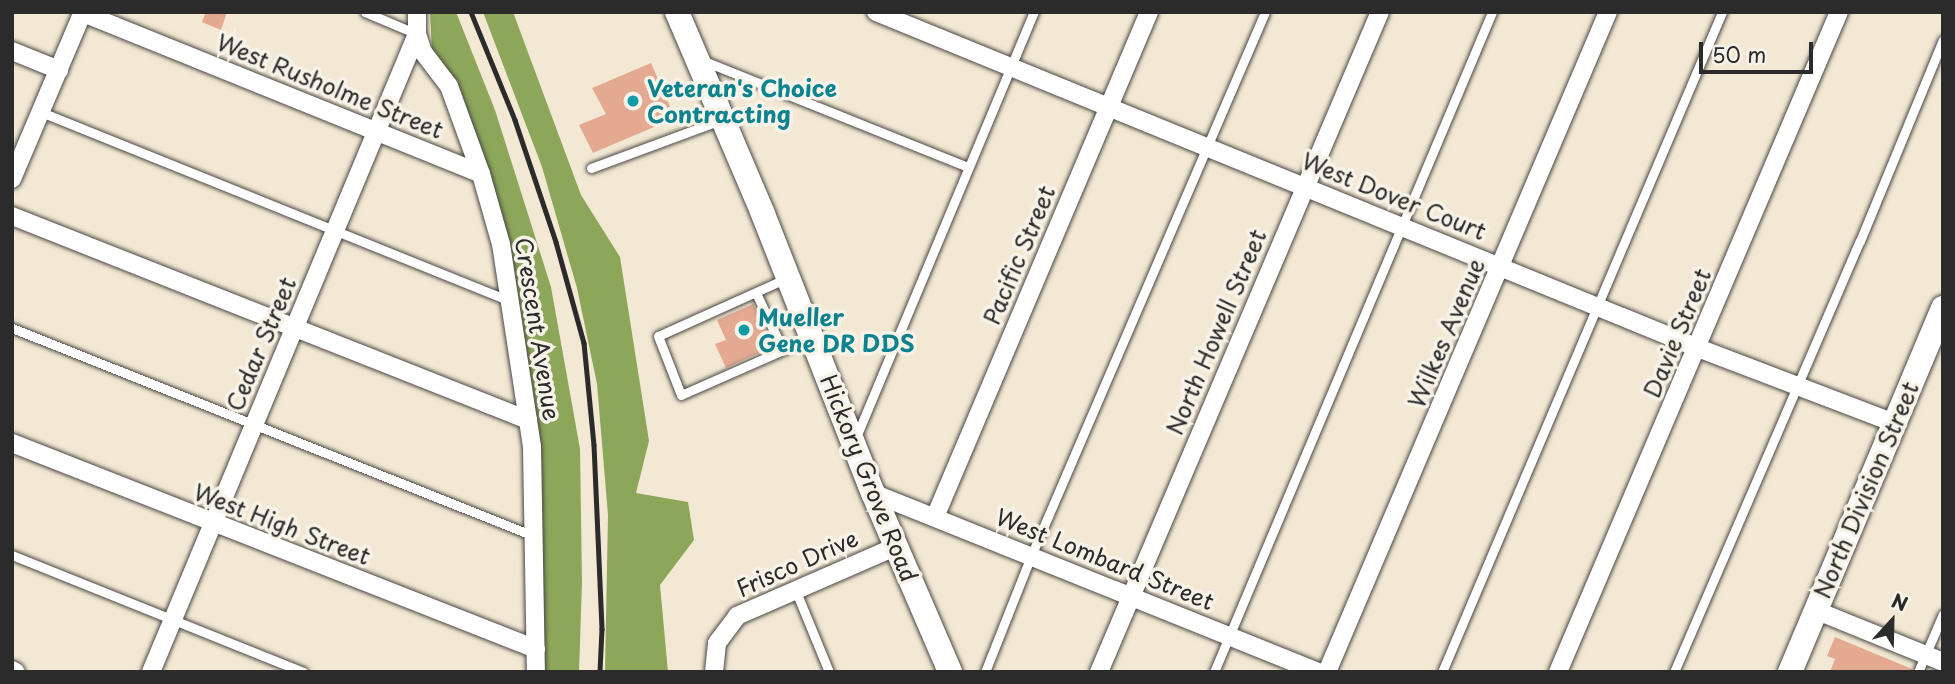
<!DOCTYPE html>
<html>
<head>
<meta charset="utf-8">
<style>
  body { margin:0 }
  #map { position:relative; width:1955px; height:684px; overflow:hidden; background:#f3e8d3; font-family:"Playpen Sans",sans-serif }
  div>[style] { position:absolute }
  [style*='--x'] { left:calc(var(--x)*1px); top:calc(var(--y)*1px); width:calc(var(--w)*1px); rotate:calc(var(--a)*1deg) }
  .forest>* { inset:0; background:#8ca75a }
  .building>* { inset:0; background:#e3a991 }
  .roads { filter:drop-shadow(0 0 2px #494744) drop-shadow(0 0 2px #494744) }
  .lane>* { height:9px; margin:-4.5px; padding:0 4.5px; transform-origin:4.5px; border-radius:4.5px; background:#fff }
  .street>* { height:18px; margin:-9px; padding:0 9px; transform-origin:9px; border-radius:9px; background:#fff }
  .secondary>* { height:24px; margin:-12px; padding:0 12px; transform-origin:12px; border-radius:12px; background:#fff }
  .rail>* { height:4.5px; margin:-2.25px; padding:0 2.25px; transform-origin:2.25px; border-radius:2.25px; background:#2b2b2b }
  .dots>* { width:19px; height:19px; translate:-50% -50%; box-sizing:border-box; border:4px solid #f7f3e8; border-radius:50% }
  span { translate:-50% -50%; white-space:nowrap; text-align:center; line-height:1.15; -webkit-text-stroke:7px #f7f3e8; paint-order:stroke }
  .street-label { font-size:23px; color:#2b2b2b }
  .culture-label { font-size:23px; color:#0d838f; font-weight:700 }
  .left { translate:0 -50%; text-align:left }
  .frame { position:absolute; inset:0; border:14px solid #2b2b2b; pointer-events:none }
  .north { position:absolute; left:1857px; top:586px; width:70px; height:70px; -webkit-text-stroke:5px #f7f3e8; paint-order:stroke; rotate:22deg; font-size:19px; font-weight:700; line-height:28px; text-align:center; color:#2b2b2b }
  .north::after { content:''; display:block; margin:auto; width:24px; height:32px; background:#2b2b2b; clip-path:polygon(50% 0,100% 100%,50% 72%,0 100%) }
  .scale { position:absolute; left:1699px; top:42px; width:114px; height:32px; box-sizing:border-box; border:4px solid #2b2b2b; border-top:0; padding-left:9px; font-size:21px; line-height:24px; white-space:nowrap; color:#2b2b2b; -webkit-text-stroke:5px #f7f3e8; paint-order:stroke }
</style>
</head>
<body>
<div id="map">
  <div class="forest">
    <i style="clip-path:polygon(430px 12px,456px 12px,495px 110px,551px 287px,580px 449px,582px 582px,579px 672px,541px 672px,537px 433px,459px 93px,432px 50px)"></i>
    <i style="clip-path:polygon(483px 12px,513px 12px,581px 195px,620px 257px,649px 441px,636px 493px,688px 502px,694px 540px,660px 585px,668px 672px,605px 672px,608px 515px,597px 384px,577px 288px,542px 167px)"></i>
  </div>
  <div class="building">
    <i style="clip-path:polygon(206px 12px,227px 12px,221px 30px,202px 22px)"></i>
    <i style="clip-path:polygon(651px 63px,675px 118px,593px 153px,579px 125px,606px 114px,592px 88px)"></i>
    <i style="clip-path:polygon(753px 304px,774px 346px,726px 368px,715px 344px,726px 340px,717px 320px)"></i>
    <i style="clip-path:polygon(1835px 637px,1912px 669px,1911px 672px,1830px 672px,1835px 659px,1827px 656px)"></i>
  </div>
  <div class="roads">
    <div class="lane">
      <i style="--x:365;--y:12;--w:56;--a:22.9"></i>
      <i style="--x:704;--y:61;--w:284;--a:21.9"></i>
      <i style="--x:41;--y:112;--w:506;--a:21.95"></i>
      <i style="--x:591;--y:168;--w:139;--a:-20.3"></i>
      <i style="--x:787;--y:278;--w:141;--a:155.8"></i>
      <i style="--x:658;--y:336;--w:63;--a:68.7"></i>
      <i style="--x:681;--y:395;--w:141;--a:-23.8"></i>
      <i style="--x:756;--y:293;--w:63;--a:64.7"></i>
      <i style="--x:12;--y:328;--w:562;--a:21.73"></i>
      <i style="--x:856;--y:437;--w:461;--a:-67.3"></i>
      <i style="--x:12;--y:555;--w:314;--a:21.9"></i>
      <i style="--x:795;--y:589;--w:90;--a:67.7"></i>
      <i style="--x:985;--y:672;--w:125;--a:-68.4"></i>
      <i style="--x:1031;--y:556;--w:592;--a:-66.73"></i>
      <i style="--x:1214;--y:672;--w:716;--a:-67.16"></i>
      <i style="--x:1442;--y:672;--w:717;--a:-67.01"></i>
      <i style="--x:1674;--y:672;--w:469;--a:-66.7"></i>
      <i style="--x:1860;--y:241;--w:217;--a:-67.6"></i>
      <i style="--x:1918;--y:672;--w:63;--a:-66.7"></i>
    </div>
    <div class="street">
      <i style="--x:417;--y:12;--w:22;--a:90"></i>
      <i style="--x:417;--y:34;--w:19;--a:72"></i>
      <i style="--x:423;--y:52;--w:43;--a:52.6"></i>
      <i style="--x:449;--y:86;--w:94;--a:70"></i>
      <i style="--x:481;--y:174;--w:73;--a:74.1"></i>
      <i style="--x:501;--y:244;--w:205;--a:81.3"></i>
      <i style="--x:532;--y:447;--w:225;--a:89"></i>
      <i style="--x:876;--y:12;--w:888;--a:22.23"></i>
      <i style="--x:1698;--y:348;--w:210;--a:20.9"></i>
      <i style="--x:83;--y:13;--w:429;--a:22"></i>
      <i style="--x:12;--y:51;--w:51;--a:22"></i>
      <i style="--x:12;--y:179;--w:181;--a:-67"></i>
      <i style="--x:12;--y:216;--w:555;--a:21.57"></i>
      <i style="--x:12;--y:443;--w:563;--a:21.46"></i>
      <i style="--x:873;--y:493;--w:480;--a:21.9"></i>
      <i style="--x:935;--y:517;--w:548;--a:-67.03"></i>
      <i style="--x:1815;--y:610;--w:138;--a:22.1"></i>
      <i style="--x:12;--y:670;--w:4;--a:27"></i>
      <i style="--x:151;--y:672;--w:691;--a:-67.37"></i>
      <i style="--x:714;--y:672;--w:29;--a:-84"></i>
      <i style="--x:717;--y:643;--w:34;--a:-53"></i>
      <i style="--x:737;--y:616;--w:172;--a:-23.6"></i>
      <i style="--x:1099;--y:672;--w:717;--a:-66.94"></i>
      <i style="--x:1327;--y:672;--w:717;--a:-66.94"></i>
      <i style="--x:1558;--y:672;--w:717;--a:-66.94"></i>
    </div>
    <div class="secondary">
      <i style="--x:677;--y:12;--w:220;--a:66.9"></i>
      <i style="--x:763;--y:214;--w:300;--a:68.5"></i>
      <i style="--x:873;--y:493;--w:195;--a:66.7"></i>
      <i style="--x:1790;--y:672;--w:395;--a:-67.2"></i>
    </div>
  </div>
  <div class="rail">
    <i style="--x:471;--y:12;--w:117;--a:67.8"></i>
    <i style="--x:515;--y:120;--w:129;--a:71.4"></i>
    <i style="--x:556;--y:242;--w:105;--a:74.5"></i>
    <i style="--x:584;--y:343;--w:102;--a:84.4"></i>
    <i style="--x:594;--y:445;--w:184;--a:87.5"></i>
    <i style="--x:602;--y:629;--w:43;--a:92.7"></i>
  </div>
  <div class="dots">
    <i style="left:633px;top:101px;background:#0f9aa8"></i>
    <i style="left:744px;top:330px;background:#0f9aa8"></i>
  </div>
  <div class="street-label">
    <span style="left:330px;top:86px;rotate:22deg">West Rusholme Street</span>
    <span style="left:1394px;top:196px;rotate:22deg">West Dover Court</span>
    <span style="left:1019px;top:255px;rotate:-67deg">Pacific Street</span>
    <span style="left:538px;top:329px;rotate:81deg">Crescent Avenue</span>
    <span style="left:1216px;top:332px;rotate:-67deg">North Howell Street</span>
    <span style="left:1446px;top:333px;rotate:-67deg">Wilkes Avenue</span>
    <span style="left:1677px;top:333px;rotate:-67deg">Davie Street</span>
    <span style="left:261px;top:344px;rotate:-67deg">Cedar Street</span>
    <span style="left:869px;top:478px;rotate:68deg">Hickory Grove Road</span>
    <span style="left:1866px;top:490px;rotate:-67deg">North Division Street</span>
    <span style="left:282px;top:524px;rotate:21deg">West High Street</span>
    <span style="left:1105px;top:559px;rotate:22deg">West Lombard Street</span>
    <span style="left:797px;top:563px;rotate:-24deg">Frisco Drive</span>
  </div>
  <div class="culture-label">
    <span class="left" style="left:647px;top:101px">Veteran's Choice<br>Contracting</span>
    <span class="left" style="left:758px;top:330px">Mueller<br>Gene DR DDS</span>
  </div>
  <div class="frame"></div>
  <div class="north">N</div>
  <div class="scale">50 m</div>
</div>
</body>
</html>
